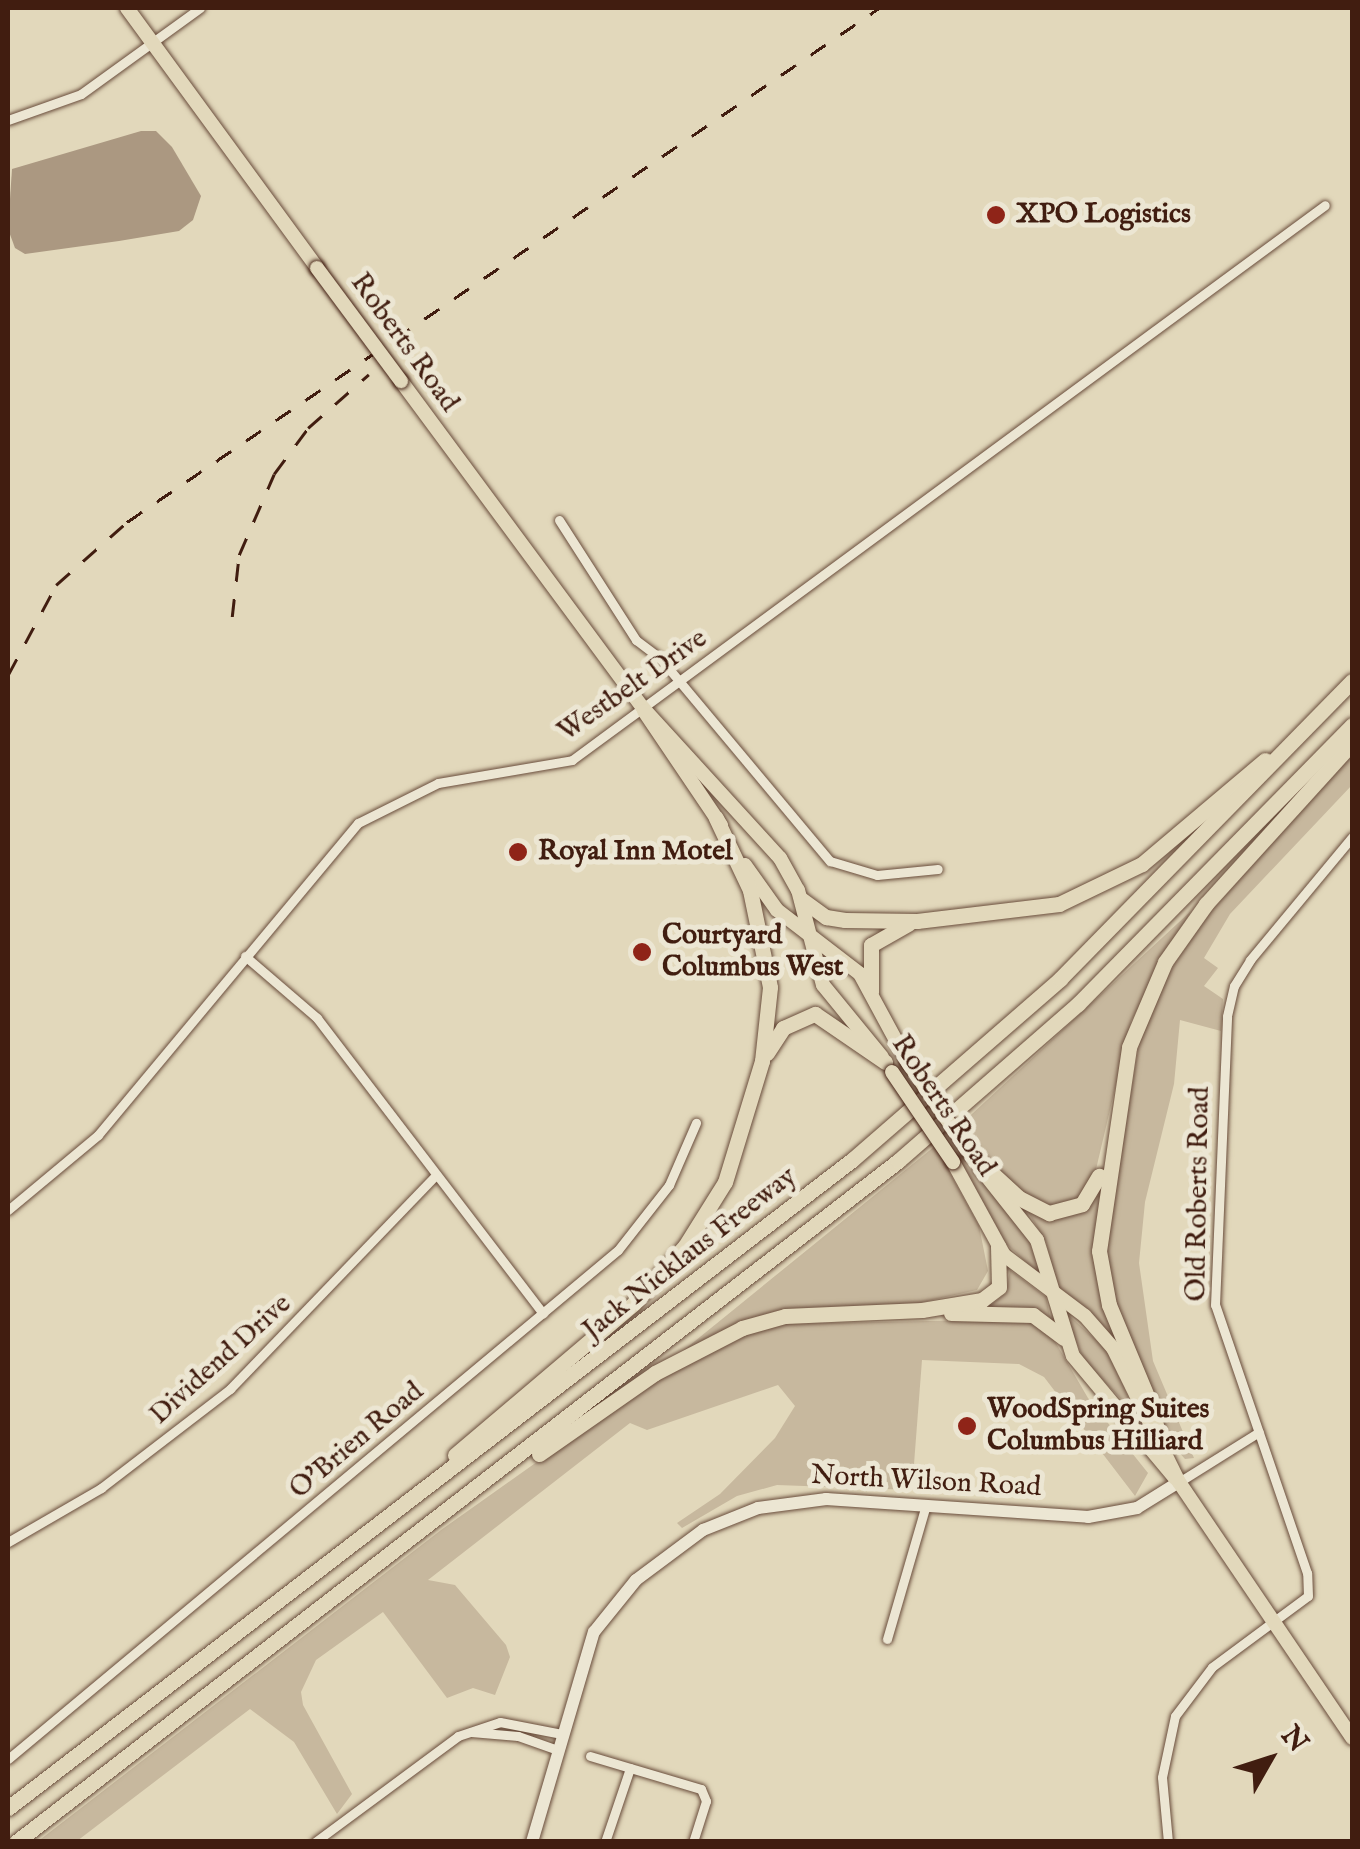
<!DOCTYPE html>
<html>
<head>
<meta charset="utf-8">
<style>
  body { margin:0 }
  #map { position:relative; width:1360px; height:1849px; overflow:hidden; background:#e2d8bb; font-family:"IM FELL English",serif }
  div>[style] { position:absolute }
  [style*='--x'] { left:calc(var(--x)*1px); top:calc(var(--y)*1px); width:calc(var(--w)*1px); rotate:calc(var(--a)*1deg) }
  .green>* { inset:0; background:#c7b89e }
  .water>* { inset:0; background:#ab9881 }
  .roads { filter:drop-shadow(0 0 2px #694c3b) drop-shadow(0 0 2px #694c3b) }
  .minor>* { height:9px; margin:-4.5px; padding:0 4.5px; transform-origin:4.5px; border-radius:4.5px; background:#ece6d3 }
  .secondary>* { height:12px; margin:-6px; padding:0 6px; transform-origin:6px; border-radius:6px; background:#ece6d3 }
  .primary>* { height:14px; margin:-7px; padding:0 7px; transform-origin:7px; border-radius:7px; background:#e2d8bb }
  .motorway>* { height:15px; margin:-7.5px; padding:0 7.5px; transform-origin:7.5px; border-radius:7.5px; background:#e2d8bb }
  .rail>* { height:2.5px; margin-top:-1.25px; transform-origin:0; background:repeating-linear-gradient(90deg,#411d10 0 18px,transparent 0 36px) }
  .bridges { filter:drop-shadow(0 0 2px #411d10) drop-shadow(0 0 2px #411d10) }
  .primary-bridge>* { height:14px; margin:-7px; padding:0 7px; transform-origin:7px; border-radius:7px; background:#e2d8bb }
  .dots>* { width:28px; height:28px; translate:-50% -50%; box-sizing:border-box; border:5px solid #ece6d3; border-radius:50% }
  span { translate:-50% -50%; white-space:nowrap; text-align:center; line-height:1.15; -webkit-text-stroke:10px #ece6d3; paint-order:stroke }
  .poi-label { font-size:28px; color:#411d10; font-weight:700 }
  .left { translate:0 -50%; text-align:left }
  .street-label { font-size:28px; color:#411d10 }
  .frame { position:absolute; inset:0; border:10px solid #411d10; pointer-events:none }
  .north { position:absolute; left:1220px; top:1709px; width:100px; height:100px; -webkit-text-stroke:8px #ece6d3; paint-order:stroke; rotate:51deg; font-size:28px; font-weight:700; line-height:40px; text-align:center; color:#411d10 }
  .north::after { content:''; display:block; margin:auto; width:35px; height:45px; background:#411d10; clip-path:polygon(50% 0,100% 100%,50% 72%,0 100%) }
</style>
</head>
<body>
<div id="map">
  <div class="green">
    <i style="clip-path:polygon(1352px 752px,1352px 785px,1230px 914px,1204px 958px,1218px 968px,1204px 986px,1223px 999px,1221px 1031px,1180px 1020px,1174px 1084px,1145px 1202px,1139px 1263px,1153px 1361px,1194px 1458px,1185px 1459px,1166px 1438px,1115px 1308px,1105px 1253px,1141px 1031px,1186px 940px)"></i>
    <i style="clip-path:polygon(1191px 911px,1131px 1021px,1093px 1182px,1086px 1194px,1064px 1207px,1040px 1205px,979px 1156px,959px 1126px)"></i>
    <i style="clip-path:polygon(935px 1146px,979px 1226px,988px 1271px,977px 1290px,919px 1303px,795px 1309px,679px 1354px)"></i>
    <i style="clip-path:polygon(962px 1153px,1027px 1235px,1041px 1276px,1003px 1241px,958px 1157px)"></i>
    <i style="clip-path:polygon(1100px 1194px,1094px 1246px,1115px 1338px,1058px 1288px,1046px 1242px,1028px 1212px,1071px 1216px)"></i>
    <i style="clip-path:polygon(1010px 1270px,1046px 1297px,1050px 1317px,987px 1308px,1006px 1293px)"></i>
    <i style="clip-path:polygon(1062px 1309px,1107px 1350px,1137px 1416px,1084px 1360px)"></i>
    <i style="clip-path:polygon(1028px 1319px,1053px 1338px,1088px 1398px,1148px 1473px,1135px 1496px,1044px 1377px,1019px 1364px,922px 1360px,912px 1490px,777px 1485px,737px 1496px,682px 1528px,677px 1523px,720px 1494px,775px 1438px,795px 1406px,778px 1385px,647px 1430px,630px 1423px,428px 1580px,455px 1585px,506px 1645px,510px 1657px,495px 1695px,473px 1688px,447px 1698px,383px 1612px,316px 1660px,301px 1692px,303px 1705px,352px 1794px,337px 1814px,294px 1742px,250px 1709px,77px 1841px,37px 1842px,441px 1530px,631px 1395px,723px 1341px,777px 1324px)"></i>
  </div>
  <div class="water">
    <i style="clip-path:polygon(141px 131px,156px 131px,172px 147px,201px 196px,193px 220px,179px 231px,119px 241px,25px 254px,15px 248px,8px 229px,12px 169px)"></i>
  </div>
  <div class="roads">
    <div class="minor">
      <i style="--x:8;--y:120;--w:77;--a:-19.6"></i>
      <i style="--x:81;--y:94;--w:147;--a:-35.9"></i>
      <i style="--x:559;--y:520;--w:143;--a:57.3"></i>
      <i style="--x:636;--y:640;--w:30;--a:37"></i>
      <i style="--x:660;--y:658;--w:265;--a:50.1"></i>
      <i style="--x:830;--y:861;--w:49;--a:16.6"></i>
      <i style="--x:877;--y:875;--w:61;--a:-5.6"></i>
      <i style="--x:245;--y:956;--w:95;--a:40.7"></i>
      <i style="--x:317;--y:1018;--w:372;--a:52.6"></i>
      <i style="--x:8;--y:1210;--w:117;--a:-39.8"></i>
      <i style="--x:98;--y:1135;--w:406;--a:-50.2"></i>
      <i style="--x:358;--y:823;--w:89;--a:-26.6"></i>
      <i style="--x:438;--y:783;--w:136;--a:-9.7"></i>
      <i style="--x:572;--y:760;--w:935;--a:-36.39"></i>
      <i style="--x:1179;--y:1482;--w:94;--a:-32"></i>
      <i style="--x:8;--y:1542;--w:108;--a:-30.1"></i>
      <i style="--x:101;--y:1488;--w:163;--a:-37.5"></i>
      <i style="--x:230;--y:1389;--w:297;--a:-46.1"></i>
      <i style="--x:887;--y:1639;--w:140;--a:-73.8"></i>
      <i style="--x:471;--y:1732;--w:47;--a:4.9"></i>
      <i style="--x:518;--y:1736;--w:42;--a:19.3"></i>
      <i style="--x:590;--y:1756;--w:116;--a:16.6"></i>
      <i style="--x:701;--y:1789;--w:13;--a:67"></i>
      <i style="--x:706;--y:1801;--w:43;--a:107.6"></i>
      <i style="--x:8;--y:1759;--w:794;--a:-39.84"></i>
      <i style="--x:618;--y:1250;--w:83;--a:-51.9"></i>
      <i style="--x:669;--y:1185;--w:68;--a:-66.5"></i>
      <i style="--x:315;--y:1842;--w:178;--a:-36.5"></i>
      <i style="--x:458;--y:1736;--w:44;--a:-18.4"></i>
      <i style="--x:500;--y:1722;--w:63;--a:11"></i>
      <i style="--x:605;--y:1842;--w:78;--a:-71.3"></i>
      <i style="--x:1168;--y:1842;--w:65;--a:-95.3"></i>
      <i style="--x:1162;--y:1777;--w:62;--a:-78"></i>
      <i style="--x:1175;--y:1716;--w:61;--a:-52.9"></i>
      <i style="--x:1212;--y:1667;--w:119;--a:-36.5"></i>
      <i style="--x:1308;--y:1596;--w:23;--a:-92"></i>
      <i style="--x:1307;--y:1573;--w:283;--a:-108.9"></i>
      <i style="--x:1215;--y:1305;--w:289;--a:-87.6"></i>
      <i style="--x:1227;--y:1016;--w:31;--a:-77"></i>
      <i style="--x:1234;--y:986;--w:31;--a:-58"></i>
      <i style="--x:1250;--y:960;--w:160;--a:-50.3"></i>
    </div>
    <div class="secondary">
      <i style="--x:532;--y:1842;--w:219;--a:-73.6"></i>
      <i style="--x:594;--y:1632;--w:67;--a:-51.1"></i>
      <i style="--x:636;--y:1580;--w:84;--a:-36.7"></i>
      <i style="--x:703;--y:1530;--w:59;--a:-21.8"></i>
      <i style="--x:758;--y:1508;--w:69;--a:-7.5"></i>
      <i style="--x:826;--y:1499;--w:263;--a:3.9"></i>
      <i style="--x:1088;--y:1517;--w:50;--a:-10.4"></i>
      <i style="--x:1137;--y:1508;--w:49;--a:-31.8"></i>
    </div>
    <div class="primary">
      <i style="--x:127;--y:8;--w:322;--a:53.8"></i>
      <i style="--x:401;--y:381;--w:407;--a:53.5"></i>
      <i style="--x:643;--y:708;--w:203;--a:47.6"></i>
      <i style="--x:780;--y:858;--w:37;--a:61"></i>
      <i style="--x:798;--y:890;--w:98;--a:75.3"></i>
      <i style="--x:823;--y:985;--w:93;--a:50.7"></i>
      <i style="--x:644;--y:711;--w:138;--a:56"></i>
      <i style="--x:745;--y:865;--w:55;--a:54.6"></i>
      <i style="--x:777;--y:910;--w:105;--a:37.6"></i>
      <i style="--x:860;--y:974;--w:99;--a:61.6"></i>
      <i style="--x:953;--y:1162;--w:106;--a:61.3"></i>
      <i style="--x:1004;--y:1255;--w:101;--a:37"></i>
      <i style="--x:1085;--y:1316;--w:43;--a:48.8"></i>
      <i style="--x:1113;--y:1348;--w:149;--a:63.8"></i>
      <i style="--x:1179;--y:1482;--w:309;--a:55.9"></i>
      <i style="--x:980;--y:1168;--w:92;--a:51.6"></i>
      <i style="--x:1037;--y:1240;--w:121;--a:72.8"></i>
      <i style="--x:1073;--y:1356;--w:159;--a:50.1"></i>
    </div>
    <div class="motorway">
      <i style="--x:801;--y:899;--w:31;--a:36"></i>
      <i style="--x:826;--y:917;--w:19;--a:9"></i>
      <i style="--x:845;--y:920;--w:72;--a:0.8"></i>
      <i style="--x:917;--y:921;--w:143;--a:-6.8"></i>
      <i style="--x:1059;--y:904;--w:92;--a:-25.7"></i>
      <i style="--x:1142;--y:864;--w:161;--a:-40.2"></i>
      <i style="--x:871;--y:992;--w:47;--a:-90"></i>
      <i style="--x:871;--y:945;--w:43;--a:-29.6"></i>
      <i style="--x:767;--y:1053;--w:30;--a:-57"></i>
      <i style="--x:783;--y:1028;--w:35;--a:-24"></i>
      <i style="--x:815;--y:1014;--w:85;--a:34.4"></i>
      <i style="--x:969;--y:1152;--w:68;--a:42.6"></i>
      <i style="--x:1019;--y:1198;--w:34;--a:27"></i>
      <i style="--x:1049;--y:1213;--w:34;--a:-15"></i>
      <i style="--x:1082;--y:1204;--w:33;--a:-59"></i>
      <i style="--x:951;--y:1313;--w:82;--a:1.4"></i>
      <i style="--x:1033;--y:1315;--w:38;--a:37"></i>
      <i style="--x:1159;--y:1442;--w:29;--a:-100"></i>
      <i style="--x:1154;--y:1413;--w:117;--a:-112.6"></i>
      <i style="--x:1109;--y:1305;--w:55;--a:-100.5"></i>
      <i style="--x:1099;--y:1251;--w:206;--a:-81.6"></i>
      <i style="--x:1129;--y:1047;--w:92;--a:-67"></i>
      <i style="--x:1165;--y:962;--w:71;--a:-54.7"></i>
      <i style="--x:1206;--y:904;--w:217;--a:-47.8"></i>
      <i style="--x:539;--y:1454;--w:141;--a:-34.9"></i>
      <i style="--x:655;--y:1373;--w:98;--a:-27.3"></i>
      <i style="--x:742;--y:1328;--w:45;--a:-15.6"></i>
      <i style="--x:785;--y:1316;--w:137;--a:-2.5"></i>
      <i style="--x:922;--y:1310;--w:61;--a:-9.5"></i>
      <i style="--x:982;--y:1300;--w:21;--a:-37"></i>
      <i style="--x:999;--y:1287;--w:41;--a:-91.4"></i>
      <i style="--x:455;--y:1455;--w:235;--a:-40.3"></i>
      <i style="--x:634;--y:1303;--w:76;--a:-48.2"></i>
      <i style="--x:685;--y:1246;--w:75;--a:-58"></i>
      <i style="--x:725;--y:1182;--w:127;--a:-73"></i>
      <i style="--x:762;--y:1061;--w:74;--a:-83.8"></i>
      <i style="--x:770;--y:987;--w:99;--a:-101.7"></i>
      <i style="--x:750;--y:890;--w:80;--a:-115.3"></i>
      <i style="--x:8;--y:1808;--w:1064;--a:-37.52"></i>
      <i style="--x:852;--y:1160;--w:276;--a:-41"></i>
      <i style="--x:1060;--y:979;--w:417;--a:-45.6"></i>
      <i style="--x:16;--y:1842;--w:1114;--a:-37.67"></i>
      <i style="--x:898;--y:1161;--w:239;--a:-41.1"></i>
      <i style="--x:1078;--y:1004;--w:391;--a:-45.5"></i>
    </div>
  </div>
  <div class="rail">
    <i style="--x:232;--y:617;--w:62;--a:-83.6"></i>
    <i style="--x:239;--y:555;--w:88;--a:-66.6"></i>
    <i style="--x:274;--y:474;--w:57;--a:-53.5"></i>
    <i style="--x:308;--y:428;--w:81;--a:-41.5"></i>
    <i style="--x:8;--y:675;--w:102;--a:-61.9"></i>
    <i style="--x:56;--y:585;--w:95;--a:-41.6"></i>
    <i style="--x:127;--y:522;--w:911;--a:-34.35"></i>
  </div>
  <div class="bridges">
    <div class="primary-bridge">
      <i style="--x:317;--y:268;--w:141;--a:53.4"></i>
      <i style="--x:907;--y:1061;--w:110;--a:55.7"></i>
      <i style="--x:892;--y:1072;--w:109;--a:55.9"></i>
    </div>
  </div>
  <div class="dots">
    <i style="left:996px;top:215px;background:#8f2418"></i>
    <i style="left:518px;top:852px;background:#8f2418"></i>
    <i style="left:642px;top:952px;background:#8f2418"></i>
    <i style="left:967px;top:1426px;background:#8f2418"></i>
  </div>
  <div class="poi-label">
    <span class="left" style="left:1016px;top:215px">XPO Logistics</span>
    <span class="left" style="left:538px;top:852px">Royal Inn Motel</span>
    <span class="left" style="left:662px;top:952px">Courtyard<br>Columbus West</span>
    <span class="left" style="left:987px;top:1426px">WoodSpring Suites<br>Columbus Hilliard</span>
  </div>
  <div class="street-label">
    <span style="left:404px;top:343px;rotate:54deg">Roberts Road</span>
    <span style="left:633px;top:686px;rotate:-35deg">Westbelt Drive</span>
    <span style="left:943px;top:1106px;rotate:56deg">Roberts Road</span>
    <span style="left:1199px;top:1194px;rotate:-89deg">Old Roberts Road</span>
    <span style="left:690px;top:1254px;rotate:-38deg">Jack Nicklaus Freeway</span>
    <span style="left:221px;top:1360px;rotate:-42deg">Dividend Drive</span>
    <span style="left:357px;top:1441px;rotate:-40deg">O'Brien Road</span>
    <span style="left:926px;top:1482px;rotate:3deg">North Wilson Road</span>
  </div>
  <div class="frame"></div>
  <div class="north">N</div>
</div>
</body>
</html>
